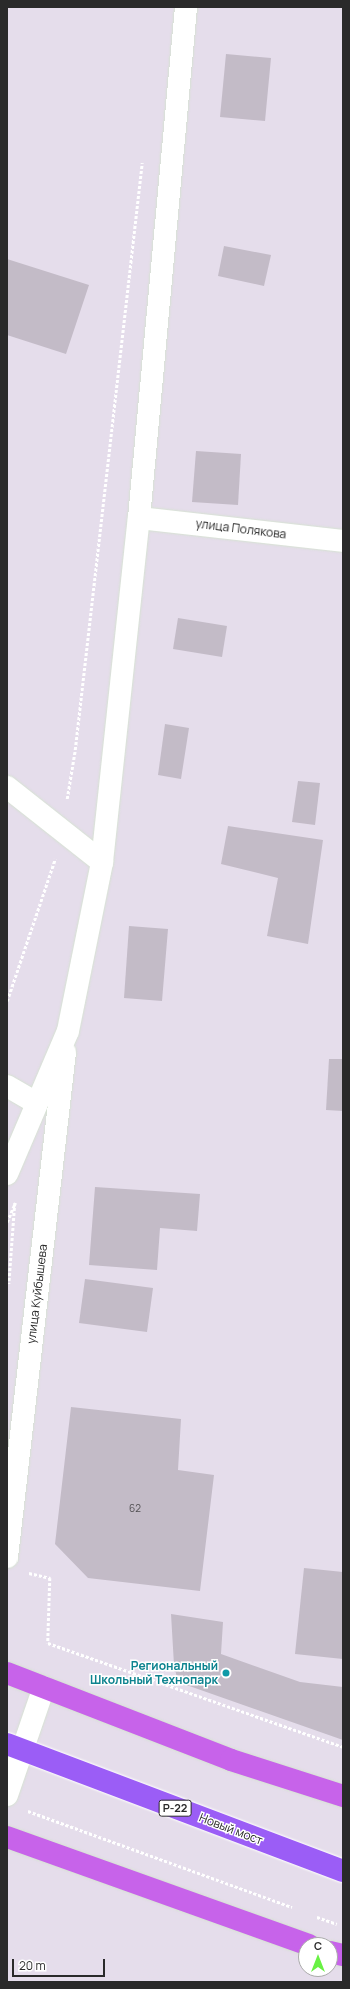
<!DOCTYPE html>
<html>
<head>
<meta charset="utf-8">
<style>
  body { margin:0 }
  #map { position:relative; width:350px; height:1989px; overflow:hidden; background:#e5ddeb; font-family:Manrope,sans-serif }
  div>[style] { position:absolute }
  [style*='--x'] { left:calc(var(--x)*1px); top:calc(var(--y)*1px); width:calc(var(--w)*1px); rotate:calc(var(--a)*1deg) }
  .building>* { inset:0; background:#c3bbc7 }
  .path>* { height:2.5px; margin-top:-1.25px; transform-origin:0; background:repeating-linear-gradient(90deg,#fff 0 3px,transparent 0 5px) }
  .roads { filter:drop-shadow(0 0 1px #d6e2d2) drop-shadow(0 0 1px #d6e2d2) }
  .minor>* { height:22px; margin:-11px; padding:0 11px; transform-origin:11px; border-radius:11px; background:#fff }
  .major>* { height:22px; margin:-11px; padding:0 11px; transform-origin:11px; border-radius:11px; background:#c763ea }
  .bridges { filter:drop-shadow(0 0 1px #fff) drop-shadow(0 0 1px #fff) }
  .highway-bridge>* { height:22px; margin:-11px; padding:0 11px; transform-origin:11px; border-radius:11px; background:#9b5df6 }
  .dots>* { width:11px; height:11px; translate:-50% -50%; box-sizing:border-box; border:2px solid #fff; border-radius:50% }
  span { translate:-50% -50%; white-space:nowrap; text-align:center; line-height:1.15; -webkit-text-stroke:3px #fff; paint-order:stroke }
  .number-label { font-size:10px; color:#504e51 }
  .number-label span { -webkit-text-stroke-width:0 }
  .shield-label span { padding:1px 3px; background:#fff; border:1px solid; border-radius:3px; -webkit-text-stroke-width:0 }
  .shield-label { font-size:11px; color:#2a2a2a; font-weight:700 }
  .street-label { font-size:12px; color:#2a2a2a }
  .culture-label { font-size:12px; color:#0d838f; font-weight:700 }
  .right { translate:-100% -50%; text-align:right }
  .frame { position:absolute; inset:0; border:8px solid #2a2a2a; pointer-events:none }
  .north { position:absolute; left:298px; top:1937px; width:40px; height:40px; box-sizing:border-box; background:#fff; border:1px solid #aaa; border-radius:50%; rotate:0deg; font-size:11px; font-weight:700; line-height:16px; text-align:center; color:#2a2a2a }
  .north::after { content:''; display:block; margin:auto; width:14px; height:18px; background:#69f144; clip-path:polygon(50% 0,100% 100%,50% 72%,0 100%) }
  .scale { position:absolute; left:12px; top:1959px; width:93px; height:18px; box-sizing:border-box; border:2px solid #2a2a2a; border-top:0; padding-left:5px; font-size:12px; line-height:14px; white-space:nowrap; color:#2a2a2a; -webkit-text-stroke:3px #fff; paint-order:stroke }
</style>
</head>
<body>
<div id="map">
  <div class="building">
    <i style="clip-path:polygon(226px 54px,271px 58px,265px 121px,220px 117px)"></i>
    <i style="clip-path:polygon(224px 246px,271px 255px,264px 286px,218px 276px)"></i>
    <i style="clip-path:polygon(7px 259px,89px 285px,66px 354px,7px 335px)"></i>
    <i style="clip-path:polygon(196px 451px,241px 454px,238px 505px,192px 502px)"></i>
    <i style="clip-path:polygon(178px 618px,227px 626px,222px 657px,173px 649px)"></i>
    <i style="clip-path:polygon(165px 724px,189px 728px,181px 779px,158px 775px)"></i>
    <i style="clip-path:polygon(298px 781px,320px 783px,315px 825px,292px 822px)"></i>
    <i style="clip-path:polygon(228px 826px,323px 840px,308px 944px,267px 936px,278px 878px,221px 864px)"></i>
    <i style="clip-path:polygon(129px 926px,168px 929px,162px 1001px,124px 998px)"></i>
    <i style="clip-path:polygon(329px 1059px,343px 1059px,343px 1111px,326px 1110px)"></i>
    <i style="clip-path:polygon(95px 1187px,200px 1194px,197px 1231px,160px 1228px,157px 1270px,89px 1265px)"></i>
    <i style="clip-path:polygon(85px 1279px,153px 1288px,147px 1332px,79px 1323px)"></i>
    <i style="clip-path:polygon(71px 1407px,181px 1419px,178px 1470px,214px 1475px,200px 1591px,88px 1578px,55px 1544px)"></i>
    <i style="clip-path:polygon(304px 1568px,343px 1572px,343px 1659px,295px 1654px)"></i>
    <i style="clip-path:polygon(171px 1614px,223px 1622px,221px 1654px,300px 1682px,343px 1687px,343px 1740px,178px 1682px,174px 1665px)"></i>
  </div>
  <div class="path">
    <i style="--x:67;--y:799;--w:50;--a:-80.7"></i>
    <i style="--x:75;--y:750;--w:591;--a:-83.49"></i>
    <i style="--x:7;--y:1001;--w:150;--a:-71.3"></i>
    <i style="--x:7;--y:1222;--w:21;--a:-67"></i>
    <i style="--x:15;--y:1203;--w:81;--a:94.2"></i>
    <i style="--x:29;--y:1573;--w:22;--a:13"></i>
    <i style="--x:50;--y:1578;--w:65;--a:91.8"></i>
    <i style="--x:48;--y:1643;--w:313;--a:19.4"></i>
    <i style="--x:28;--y:1811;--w:281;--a:20"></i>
    <i style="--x:317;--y:1917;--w:21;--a:19"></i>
  </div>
  <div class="roads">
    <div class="minor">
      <i style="--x:139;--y:518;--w:205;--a:6.4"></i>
      <i style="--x:7;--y:787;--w:121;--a:38.3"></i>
      <i style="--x:7;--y:1086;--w:34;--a:30"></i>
      <i style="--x:7;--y:1174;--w:155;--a:-66.9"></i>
      <i style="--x:68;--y:1031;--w:172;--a:-78.6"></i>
      <i style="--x:102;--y:862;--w:346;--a:-83.9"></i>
      <i style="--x:139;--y:518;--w:513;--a:-84.74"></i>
      <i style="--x:7;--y:1557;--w:508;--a:-83.45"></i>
      <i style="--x:7;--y:1795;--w:114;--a:-71.1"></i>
    </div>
    <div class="major">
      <i style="--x:7;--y:1673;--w:240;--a:21.2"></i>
      <i style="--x:231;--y:1760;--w:118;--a:17.8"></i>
      <i style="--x:7;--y:1837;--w:321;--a:19.7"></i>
      <i style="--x:330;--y:1952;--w:13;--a:13"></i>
    </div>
  </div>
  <div class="bridges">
    <div class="highway-bridge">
      <i style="--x:7;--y:1744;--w:359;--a:20.7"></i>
    </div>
  </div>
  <div class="dots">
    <i style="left:226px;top:1673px;background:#0f9aa8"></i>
  </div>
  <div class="number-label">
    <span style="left:135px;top:1509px">62</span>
  </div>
  <div class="shield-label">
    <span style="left:175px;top:1808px">Р-22</span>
  </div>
  <div class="street-label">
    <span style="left:241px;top:529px;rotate:7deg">улица Полякова</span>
    <span style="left:37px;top:1294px;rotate:-83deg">улица Куйбышева</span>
    <span style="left:231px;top:1829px;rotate:21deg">Новый мост</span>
  </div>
  <div class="culture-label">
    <span class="right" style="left:218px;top:1673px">Региональный<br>Школьный Технопарк</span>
  </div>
  <div class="frame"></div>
  <div class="north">С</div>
  <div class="scale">20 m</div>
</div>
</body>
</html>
